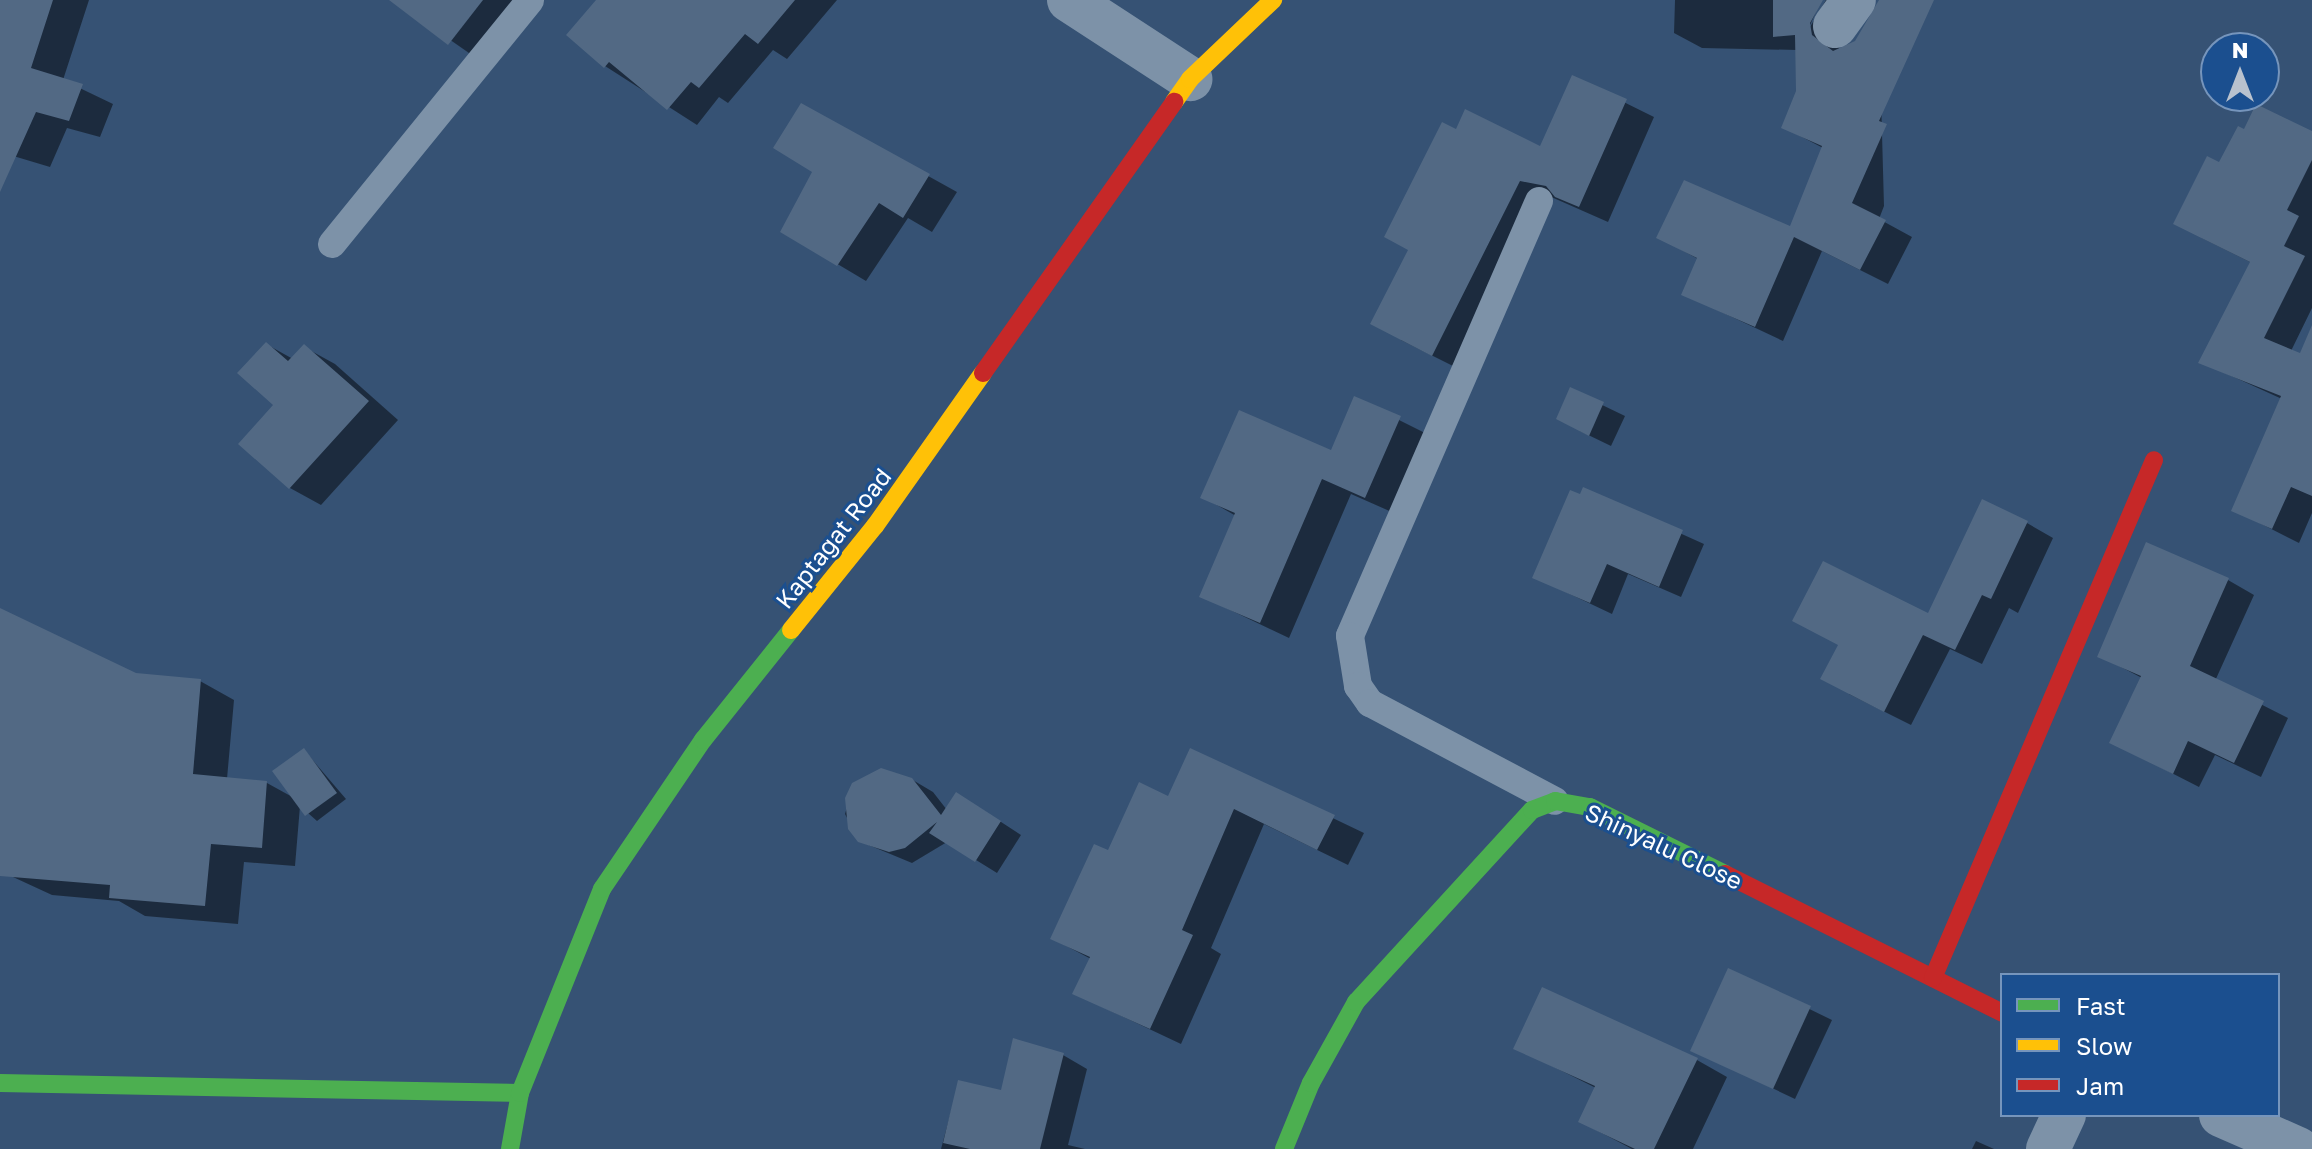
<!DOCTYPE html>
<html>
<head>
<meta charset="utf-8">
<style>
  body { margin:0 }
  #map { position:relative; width:2312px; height:1149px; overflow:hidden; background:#365274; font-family:"Golos Text",sans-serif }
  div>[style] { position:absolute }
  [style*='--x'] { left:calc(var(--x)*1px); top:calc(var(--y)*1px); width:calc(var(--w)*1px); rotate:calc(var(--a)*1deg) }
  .shadow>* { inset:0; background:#0007 }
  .building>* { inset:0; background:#526984 }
  .lane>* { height:28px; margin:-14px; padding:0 14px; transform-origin:14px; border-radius:14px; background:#7d92a8 }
  .street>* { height:44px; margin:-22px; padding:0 22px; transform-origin:22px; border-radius:22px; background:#7d92a8 }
  .fast>* { height:18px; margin:-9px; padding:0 9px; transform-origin:9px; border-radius:9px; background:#4caf50 }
  .slow>* { height:18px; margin:-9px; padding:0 9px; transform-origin:9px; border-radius:9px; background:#ffc107 }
  .jam>* { height:18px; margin:-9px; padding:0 9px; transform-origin:9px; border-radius:9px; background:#c62828 }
  span { translate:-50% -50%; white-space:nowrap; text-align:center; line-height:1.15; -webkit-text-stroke:6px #1b4f8f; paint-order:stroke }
  .street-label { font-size:24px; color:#fff }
  .legend { position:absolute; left:2000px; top:973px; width:280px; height:144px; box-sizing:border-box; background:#1b4f8f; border:2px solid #7695bc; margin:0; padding:10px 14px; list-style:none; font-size:24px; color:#fff }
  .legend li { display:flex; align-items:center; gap:16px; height:40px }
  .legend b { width:40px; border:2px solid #7695bc }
  .north { position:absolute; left:2200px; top:32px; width:80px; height:80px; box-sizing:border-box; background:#1b4f8f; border:2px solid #7695bc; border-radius:50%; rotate:0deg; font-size:22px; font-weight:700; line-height:32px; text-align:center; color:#fff }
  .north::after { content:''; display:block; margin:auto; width:28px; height:36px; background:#b9c2ce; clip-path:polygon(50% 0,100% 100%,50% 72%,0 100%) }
</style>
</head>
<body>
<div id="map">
  <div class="shadow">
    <i style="clip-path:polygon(0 0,89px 0,63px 80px,113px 104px,100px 137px,67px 128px,50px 167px,0 152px)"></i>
    <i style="clip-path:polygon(393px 0,519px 0,479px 60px)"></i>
    <i style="clip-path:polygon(598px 0,837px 0,787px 59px,773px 50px,728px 103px,719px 97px,697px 125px,605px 66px)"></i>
    <i style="clip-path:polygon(1675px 0,1821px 0,1807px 32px,1826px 0,1843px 0,1839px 50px,1880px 60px,1884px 206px,1879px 219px,1912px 237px,1888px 284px,1822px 251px,1783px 341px,1683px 294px,1698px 259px,1658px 237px,1791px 229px,1823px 148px,1783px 127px,1798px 91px,1797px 50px,1702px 48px,1674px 33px)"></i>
    <i style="clip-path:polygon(1573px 77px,1654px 117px,1608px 222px,1549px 196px,1461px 370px,1401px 340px,1410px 250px,1457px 132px,1541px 149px)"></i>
    <i style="clip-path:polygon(802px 106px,957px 192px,932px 232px,908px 218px,866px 281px,782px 231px,815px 171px)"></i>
    <i style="clip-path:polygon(2245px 132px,2312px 133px,2312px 308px,2291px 351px,2312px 360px,2312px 513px,2299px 543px,2234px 510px,2282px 399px,2201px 362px,2252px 263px,2202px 238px,2220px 164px)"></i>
    <i style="clip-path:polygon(266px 344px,293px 359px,304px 347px,335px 364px,398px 420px,321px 505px,290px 488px)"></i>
    <i style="clip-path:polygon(1571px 390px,1625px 416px,1611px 446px,1580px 431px)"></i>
    <i style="clip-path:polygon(1355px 398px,1429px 435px,1394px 513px,1351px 494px,1289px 638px,1201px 596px,1236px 516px,1203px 497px,1332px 452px)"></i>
    <i style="clip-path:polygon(1584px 490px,1704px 544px,1681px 597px,1628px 574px,1612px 614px,1534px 577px)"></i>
    <i style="clip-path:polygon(2027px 523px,2053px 538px,2018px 613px,2009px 608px,1982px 664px,1950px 649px,1911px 725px,1849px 694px)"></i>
    <i style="clip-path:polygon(2228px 580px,2254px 595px,2215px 681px,2288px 718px,2261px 777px,2215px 755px,2199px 787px,2111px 742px,2142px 678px,2100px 656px)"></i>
    <i style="clip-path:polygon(0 610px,136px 675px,200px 681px,234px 700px,227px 779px,267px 783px,296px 799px,304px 750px,346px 799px,317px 821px,300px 806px,295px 866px,244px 862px,238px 924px,145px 916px,119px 901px,52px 895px,0 871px)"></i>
    <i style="clip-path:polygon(1191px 750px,1364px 833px,1348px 865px,1264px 824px,1211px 948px,1221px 954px,1181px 1044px,1075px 994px,1091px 959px,1053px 939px,1109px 852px,1169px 798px)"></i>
    <i style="clip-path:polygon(911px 779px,933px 792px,947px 810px,978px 807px,1021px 835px,997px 873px,947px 842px,912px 863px,859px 841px,845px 814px,854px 784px)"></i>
    <i style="clip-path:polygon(1729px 970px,1832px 1020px,1795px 1099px,1692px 1050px)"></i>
    <i style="clip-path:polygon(1516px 1048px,1697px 1060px,1727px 1077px,1693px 1149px,1632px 1149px,1581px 1122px,1596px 1088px)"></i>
    <i style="clip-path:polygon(1063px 1055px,1087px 1069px,1068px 1145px,1085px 1149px,941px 1149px,959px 1082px,1003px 1093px)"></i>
    <i style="clip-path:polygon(1976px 1141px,1994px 1149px,1972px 1149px)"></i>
  </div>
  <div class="building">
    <i style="clip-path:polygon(0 0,53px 0,31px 68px,83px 84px,69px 121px,36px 112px,0 192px)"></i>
    <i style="clip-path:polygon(389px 0,483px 0,448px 45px)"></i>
    <i style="clip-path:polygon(596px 0,795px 0,758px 44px,745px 34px,699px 88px,691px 82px,667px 110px,609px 62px,604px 68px,566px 35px)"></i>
    <i style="clip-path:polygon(1773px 0,1823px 0,1810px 23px,1812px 35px,1833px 51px,1855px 41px,1879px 0,1934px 0,1879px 121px,1887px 124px,1852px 203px,1886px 220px,1860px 270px,1794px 237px,1755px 327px,1681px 295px,1697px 258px,1656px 238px,1684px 180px,1790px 226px,1822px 146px,1781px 128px,1796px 91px,1795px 35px,1773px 37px)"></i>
    <i style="clip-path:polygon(1572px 75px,1627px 99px,1579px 207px,1555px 197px,1546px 186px,1520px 181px,1432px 356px,1370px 324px,1408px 250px,1384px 237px,1442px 122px,1456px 129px,1465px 109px,1540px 146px)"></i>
    <i style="clip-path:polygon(801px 103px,930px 174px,903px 218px,879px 203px,837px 266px,780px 232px,812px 172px,773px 148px)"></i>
    <i style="clip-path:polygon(2256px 104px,2312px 131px,2312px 160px,2287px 210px,2299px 216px,2284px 246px,2305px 256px,2264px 338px,2300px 353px,2312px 325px,2312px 496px,2291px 487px,2272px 529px,2231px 511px,2281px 396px,2198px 363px,2250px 262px,2173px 224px,2207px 156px,2219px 162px,2238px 126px,2244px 129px)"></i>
    <i style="clip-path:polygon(266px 342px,288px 361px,304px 344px,369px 401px,289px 489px,238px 444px,273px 405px,237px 373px)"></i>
    <i style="clip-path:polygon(1570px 387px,1604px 402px,1589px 436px,1556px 419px)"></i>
    <i style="clip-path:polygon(1354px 396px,1401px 416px,1365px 498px,1322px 479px,1260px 623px,1199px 597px,1235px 513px,1200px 498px,1239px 410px,1331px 450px)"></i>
    <i style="clip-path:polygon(1583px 487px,1683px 530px,1659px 587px,1607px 564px,1590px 603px,1532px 578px,1570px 490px,1580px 494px)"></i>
    <i style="clip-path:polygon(1982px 499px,2028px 521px,1991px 599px,1982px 595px,1955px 650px,1923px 635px,1884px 712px,1820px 679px,1838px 645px,1792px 621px,1823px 561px,1928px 613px)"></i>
    <i style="clip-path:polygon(2146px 542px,2229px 578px,2190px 666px,2264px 701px,2234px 763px,2188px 741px,2173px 774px,2109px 743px,2141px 676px,2097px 657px)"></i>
    <i style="clip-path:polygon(0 608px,136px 673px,201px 679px,193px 774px,267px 781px,262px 848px,211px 844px,205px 906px,109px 898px,110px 885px,0 876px)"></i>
    <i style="clip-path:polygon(304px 748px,337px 793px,305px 816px,272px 771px)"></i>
    <i style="clip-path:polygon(1190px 748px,1335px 815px,1317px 850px,1234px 809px,1182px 930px,1193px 935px,1150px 1029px,1072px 994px,1090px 957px,1050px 939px,1094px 844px,1108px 850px,1139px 782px,1168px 796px)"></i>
    <i style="clip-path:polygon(881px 768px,912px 778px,941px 815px,956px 792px,1001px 821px,975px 862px,929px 833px,937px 822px,905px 848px,889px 852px,858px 842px,848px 829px,845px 798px,852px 783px)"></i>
    <i style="clip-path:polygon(1728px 968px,1811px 1006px,1773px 1089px,1690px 1051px)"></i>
    <i style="clip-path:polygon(1542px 987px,1698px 1058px,1654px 1149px,1635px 1149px,1578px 1122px,1595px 1086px,1513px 1049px)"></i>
    <i style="clip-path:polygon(1013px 1038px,1064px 1053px,1040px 1149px,970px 1149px,943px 1143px,958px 1080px,1001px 1090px)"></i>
  </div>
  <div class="lane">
    <i style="--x:1539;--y:201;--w:474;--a:113.5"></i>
    <i style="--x:1350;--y:636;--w:51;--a:80.9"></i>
    <i style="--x:1358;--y:686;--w:21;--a:55"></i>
    <i style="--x:1370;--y:703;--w:209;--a:27.9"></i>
    <i style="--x:332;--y:244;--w:314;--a:-50.9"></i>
  </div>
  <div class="street">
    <i style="--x:1069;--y:0;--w:145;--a:33.1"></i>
    <i style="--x:1835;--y:26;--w:32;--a:-54"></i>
    <i style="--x:2221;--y:1115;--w:84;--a:23.8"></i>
    <i style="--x:2048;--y:1149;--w:38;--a:-65"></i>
  </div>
  <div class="fast">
    <i style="--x:0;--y:1083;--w:520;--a:1.1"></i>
    <i style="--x:510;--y:1149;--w:57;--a:-79.9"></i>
    <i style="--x:520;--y:1093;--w:220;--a:-68.1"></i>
    <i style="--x:602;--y:889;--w:180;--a:-55.9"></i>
    <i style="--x:703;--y:740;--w:141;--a:-51.3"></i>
    <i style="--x:1284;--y:1149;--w:71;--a:-67.8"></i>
    <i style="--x:1311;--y:1083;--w:93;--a:-60.9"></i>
    <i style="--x:1356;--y:1002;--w:260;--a:-47.5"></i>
    <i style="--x:1532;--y:810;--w:25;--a:-21"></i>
    <i style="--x:1555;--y:801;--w:36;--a:10"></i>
    <i style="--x:1590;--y:807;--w:151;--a:26.4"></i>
  </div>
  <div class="slow">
    <i style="--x:1174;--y:102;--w:28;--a:-55"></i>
    <i style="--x:1190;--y:79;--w:115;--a:-43.6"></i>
    <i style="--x:791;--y:630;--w:134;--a:-51.1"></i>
    <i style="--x:875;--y:526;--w:187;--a:-54.8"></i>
  </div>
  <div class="jam">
    <i style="--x:983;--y:373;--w:332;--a:-54.8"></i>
    <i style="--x:1725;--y:874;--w:310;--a:26.6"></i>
    <i style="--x:1933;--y:978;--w:563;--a:-66.89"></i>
  </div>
  <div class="street-label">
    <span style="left:833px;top:538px;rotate:-52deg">Kaptagat Road</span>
    <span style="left:1664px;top:846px;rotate:25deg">Shinyalu Close</span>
  </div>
  <ul class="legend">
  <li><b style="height:10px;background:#4caf50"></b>Fast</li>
  <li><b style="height:10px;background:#ffc107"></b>Slow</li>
  <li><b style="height:10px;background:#c62828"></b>Jam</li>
  </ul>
  <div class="north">N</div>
</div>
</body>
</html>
